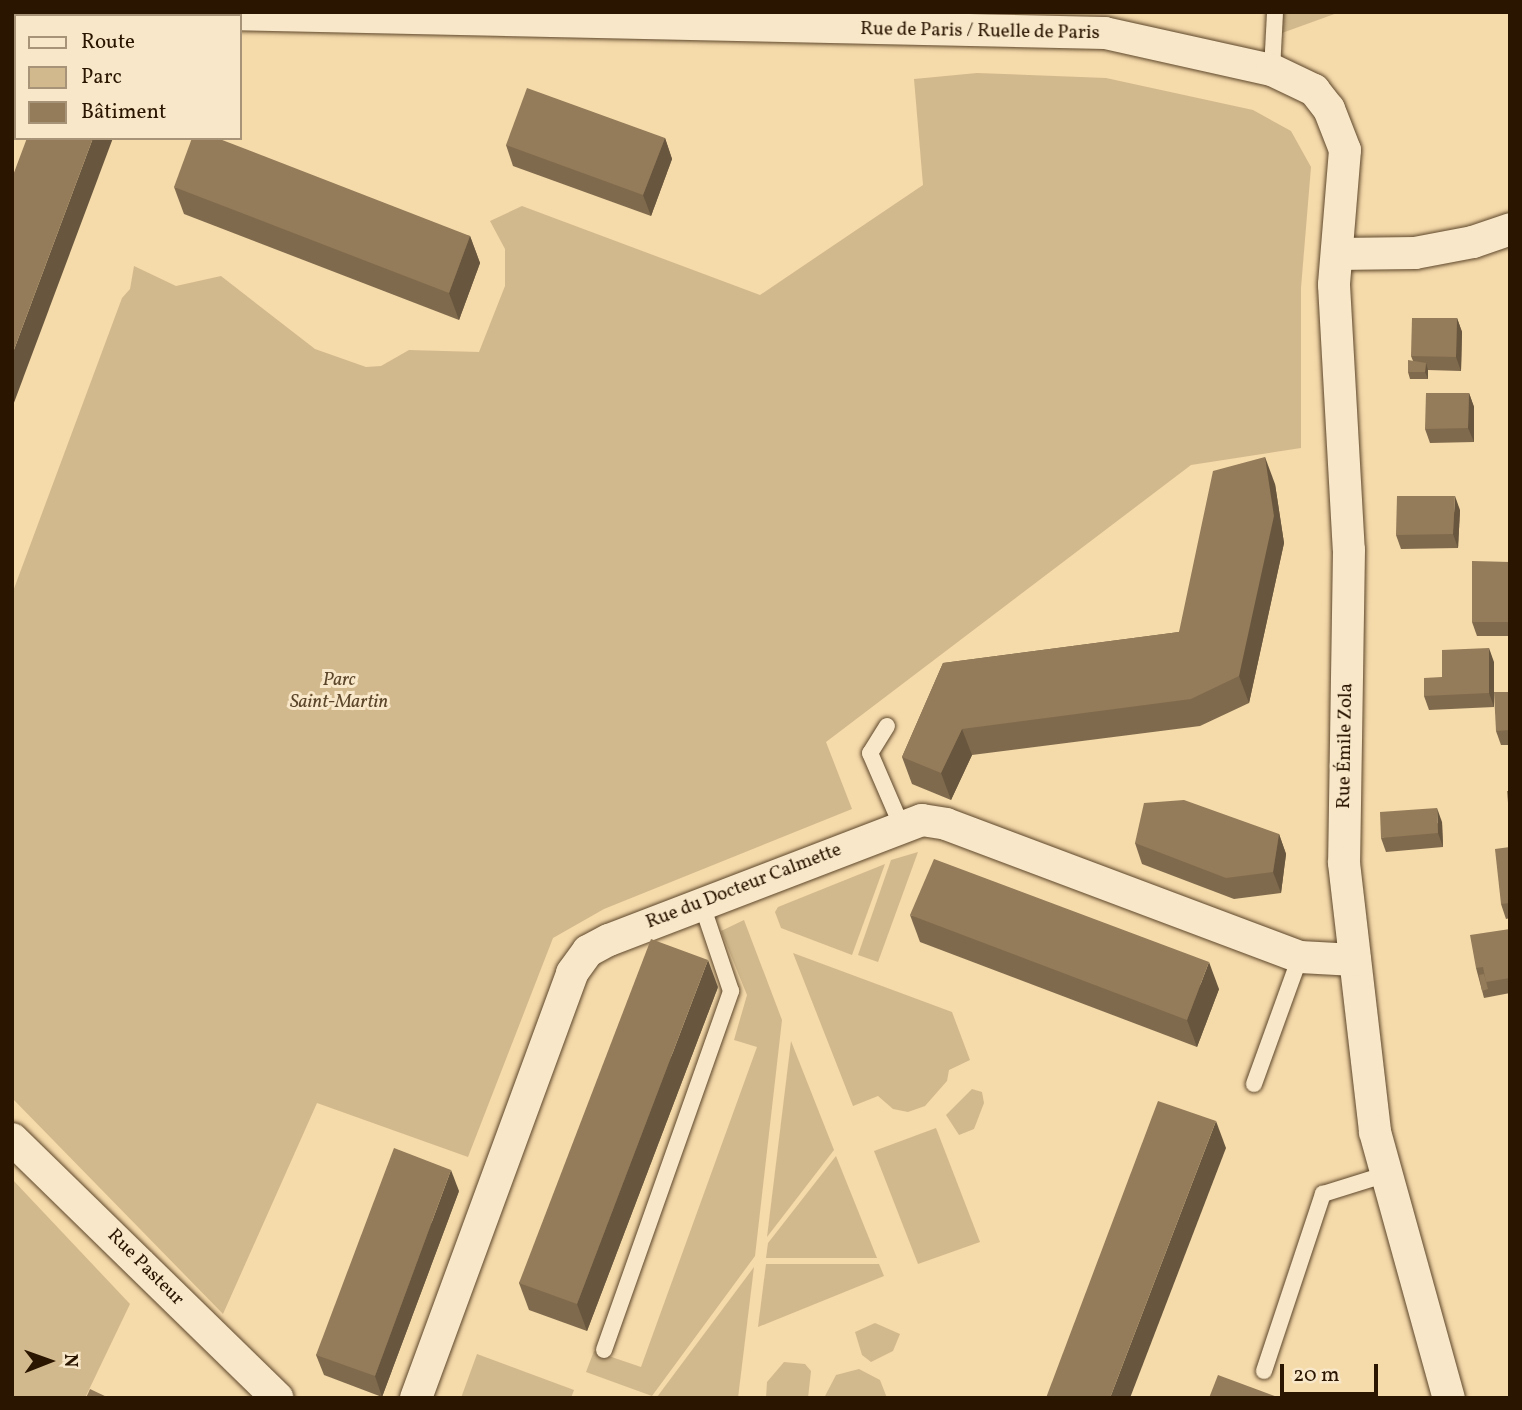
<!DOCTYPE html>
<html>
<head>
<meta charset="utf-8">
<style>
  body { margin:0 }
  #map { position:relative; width:1522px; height:1410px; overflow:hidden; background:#f5daaa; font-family:Vollkorn,serif }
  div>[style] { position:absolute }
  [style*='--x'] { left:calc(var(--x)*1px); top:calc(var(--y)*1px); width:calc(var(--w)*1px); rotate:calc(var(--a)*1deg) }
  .green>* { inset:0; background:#d2b98d }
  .roads { filter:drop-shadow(0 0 2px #5d462b) drop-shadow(0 0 2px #5d462b) }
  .service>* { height:16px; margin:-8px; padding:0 8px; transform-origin:8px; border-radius:8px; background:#f8e7c8 }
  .minor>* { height:32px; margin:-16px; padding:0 16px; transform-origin:16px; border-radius:16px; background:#f8e7c8 }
  .wall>* { inset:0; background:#7f6a4d }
  .shaded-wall>* { inset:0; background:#68563e }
  .building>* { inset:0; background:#947b59 }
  span { translate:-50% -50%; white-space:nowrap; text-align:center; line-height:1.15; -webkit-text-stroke:6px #f8e7c8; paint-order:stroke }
  .street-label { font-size:19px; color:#2a1501 }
  .park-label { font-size:19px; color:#5c462b; font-style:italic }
  .frame { position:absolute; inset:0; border:14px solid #2a1501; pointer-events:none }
  .legend { position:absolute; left:14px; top:14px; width:228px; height:126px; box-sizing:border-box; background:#f8e7c8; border:2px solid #a69378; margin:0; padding:9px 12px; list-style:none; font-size:21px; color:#2a1501 }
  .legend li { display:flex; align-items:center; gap:14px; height:35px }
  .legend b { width:35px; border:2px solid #a69378 }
  .north { position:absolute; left:14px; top:1326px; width:70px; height:70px; -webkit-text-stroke:5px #f8e7c8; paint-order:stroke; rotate:89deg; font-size:19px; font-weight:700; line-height:28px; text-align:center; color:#2a1501 }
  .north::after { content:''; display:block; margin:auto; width:24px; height:32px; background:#2a1501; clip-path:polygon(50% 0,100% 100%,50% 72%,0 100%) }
  .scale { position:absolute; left:1280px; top:1364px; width:98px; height:32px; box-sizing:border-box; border:4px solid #2a1501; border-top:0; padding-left:9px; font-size:21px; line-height:24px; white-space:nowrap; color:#2a1501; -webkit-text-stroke:5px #f8e7c8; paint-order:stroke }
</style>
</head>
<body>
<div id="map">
  <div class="green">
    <i style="clip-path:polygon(1283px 12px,1340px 12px,1282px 33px)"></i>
    <i style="clip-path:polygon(977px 73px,1106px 78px,1253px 110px,1291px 131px,1311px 167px,1301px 288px,1301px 448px,1191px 465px,826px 742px,852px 809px,604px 909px,553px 938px,468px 1157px,317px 1103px,223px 1314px,12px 1098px,12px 594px,122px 298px,130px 289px,134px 266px,176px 286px,221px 276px,315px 349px,366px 367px,381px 366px,409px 350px,479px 352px,505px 286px,505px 249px,490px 221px,522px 206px,760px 295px,923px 185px,914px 79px)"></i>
    <i style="clip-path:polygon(918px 852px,878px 962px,858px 955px,891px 860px)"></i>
    <i style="clip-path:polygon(885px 864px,852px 955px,781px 928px,775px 912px,778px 907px)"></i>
    <i style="clip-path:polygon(744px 920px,782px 1020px,755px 1256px,652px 1396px,586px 1372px,594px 1351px,641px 1367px,757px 1047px,734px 1040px,747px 995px,721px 931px)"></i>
    <i style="clip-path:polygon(793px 953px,952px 1012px,970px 1060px,949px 1070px,947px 1081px,925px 1106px,908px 1112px,893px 1109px,878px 1096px,853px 1106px)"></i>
    <i style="clip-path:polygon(791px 1041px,834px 1150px,767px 1237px)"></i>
    <i style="clip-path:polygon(972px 1089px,982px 1092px,984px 1103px,974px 1129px,959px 1135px,946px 1115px)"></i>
    <i style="clip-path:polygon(936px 1128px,980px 1242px,918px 1264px,874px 1151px)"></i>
    <i style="clip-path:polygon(836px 1156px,877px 1258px,766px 1258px,768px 1243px)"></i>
    <i style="clip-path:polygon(12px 1179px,130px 1304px,85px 1398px,12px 1398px)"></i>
    <i style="clip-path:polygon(766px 1264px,879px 1264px,884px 1276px,758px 1327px)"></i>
    <i style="clip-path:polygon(754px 1267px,738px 1398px,657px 1397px)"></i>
    <i style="clip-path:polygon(875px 1323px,900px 1334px,893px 1351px,871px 1362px,862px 1355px,855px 1332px)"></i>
    <i style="clip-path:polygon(477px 1354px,574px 1390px,571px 1398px,461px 1398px)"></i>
    <i style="clip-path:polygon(784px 1362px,805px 1364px,811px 1371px,808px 1398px,766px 1398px,767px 1382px)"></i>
    <i style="clip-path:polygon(859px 1369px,880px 1380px,887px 1398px,824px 1398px,836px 1375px)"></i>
  </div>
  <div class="roads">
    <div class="service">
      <i style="--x:1272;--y:70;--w:58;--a:-87"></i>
      <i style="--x:887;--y:726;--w:32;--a:122"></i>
      <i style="--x:870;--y:753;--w:81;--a:66.6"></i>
      <i style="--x:1254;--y:1084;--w:135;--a:-70.1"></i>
      <i style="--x:604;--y:1350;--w:381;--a:-70.5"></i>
      <i style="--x:731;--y:991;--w:94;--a:-108.6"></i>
      <i style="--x:1264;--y:1371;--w:187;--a:-71.6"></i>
      <i style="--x:1323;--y:1194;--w:67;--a:-17.4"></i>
    </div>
    <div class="minor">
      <i style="--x:133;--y:12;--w:972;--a:1.24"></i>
      <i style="--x:1105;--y:33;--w:171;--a:12.5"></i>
      <i style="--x:1272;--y:70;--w:47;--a:25.5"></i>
      <i style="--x:1314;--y:90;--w:24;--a:52"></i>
      <i style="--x:1329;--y:109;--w:44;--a:68.7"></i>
      <i style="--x:1345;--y:150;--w:135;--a:94.7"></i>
      <i style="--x:1334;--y:285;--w:265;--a:86.8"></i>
      <i style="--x:1349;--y:550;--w:313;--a:90.9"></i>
      <i style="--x:1344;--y:863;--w:271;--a:83.4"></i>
      <i style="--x:1375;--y:1132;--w:276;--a:74.5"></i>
      <i style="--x:12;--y:13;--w:13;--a:-4"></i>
      <i style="--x:12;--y:82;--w:11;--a:-68"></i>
      <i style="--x:1337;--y:254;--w:78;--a:-0.7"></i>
      <i style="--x:1415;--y:253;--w:59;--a:-10.7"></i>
      <i style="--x:1473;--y:242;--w:39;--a:-19"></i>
      <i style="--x:12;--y:1139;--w:371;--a:44.3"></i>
      <i style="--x:416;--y:1398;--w:453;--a:-69.8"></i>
      <i style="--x:572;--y:973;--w:27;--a:-54"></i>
      <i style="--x:588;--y:951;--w:24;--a:-28"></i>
      <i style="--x:609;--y:940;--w:335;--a:-21"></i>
      <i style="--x:922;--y:820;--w:24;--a:9"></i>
      <i style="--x:946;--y:824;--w:378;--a:20.6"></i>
      <i style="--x:1300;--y:957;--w:55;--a:3.1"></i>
    </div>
  </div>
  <div class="wall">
    <i style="clip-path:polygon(665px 138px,672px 159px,651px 216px,513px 166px,506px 145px)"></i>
    <i style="clip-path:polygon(174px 187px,470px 236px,480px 263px,459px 320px,184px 214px)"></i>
    <i style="clip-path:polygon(1457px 318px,1462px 332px,1461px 371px,1428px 370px,1428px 379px,1410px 379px,1408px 372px,1413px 361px,1411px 356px)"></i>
    <i style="clip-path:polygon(1469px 393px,1474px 407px,1474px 442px,1430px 443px,1425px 429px)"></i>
    <i style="clip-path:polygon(1275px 484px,1284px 543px,1249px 703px,1200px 726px,972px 755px,951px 800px,912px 784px,902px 757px,943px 663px,1179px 632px)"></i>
    <i style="clip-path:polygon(1460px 510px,1458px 548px,1401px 549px,1396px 535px)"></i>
    <i style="clip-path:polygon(1510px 562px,1510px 636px,1477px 636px,1472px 622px)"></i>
    <i style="clip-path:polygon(1494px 662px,1494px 707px,1429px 710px,1424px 696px,1442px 677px)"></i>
    <i style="clip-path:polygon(1510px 692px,1510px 745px,1501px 745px,1496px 731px)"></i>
    <i style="clip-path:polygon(1442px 822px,1443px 847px,1386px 852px,1381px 838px)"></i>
    <i style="clip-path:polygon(1279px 834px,1286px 854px,1281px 893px,1234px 899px,1142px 864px,1135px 843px)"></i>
    <i style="clip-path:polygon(1510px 847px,1510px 918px,1506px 919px,1501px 904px)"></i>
    <i style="clip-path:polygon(910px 915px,1219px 989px,1197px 1047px,920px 942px)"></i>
    <i style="clip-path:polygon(1510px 929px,1510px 993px,1484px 998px,1476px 968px)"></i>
    <i style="clip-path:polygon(718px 987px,587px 1331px,529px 1310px,519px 1283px)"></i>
    <i style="clip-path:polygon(459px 1191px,382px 1397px,324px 1375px,316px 1355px)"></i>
  </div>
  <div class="shaded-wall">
    <i style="clip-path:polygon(93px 138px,113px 138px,12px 408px,12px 355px)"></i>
    <i style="clip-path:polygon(665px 138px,672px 159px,651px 216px,643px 195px)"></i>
    <i style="clip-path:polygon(470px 236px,480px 263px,459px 320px,449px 293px)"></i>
    <i style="clip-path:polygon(1457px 318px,1462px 332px,1461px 371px,1456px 357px)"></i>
    <i style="clip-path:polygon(1426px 363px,1428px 370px,1428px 379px,1425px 372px)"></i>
    <i style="clip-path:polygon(1469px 393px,1474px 407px,1474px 442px,1468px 428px)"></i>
    <i style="clip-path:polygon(1265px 457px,1275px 484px,1284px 543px,1249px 703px,1239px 676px)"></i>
    <i style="clip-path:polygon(1455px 496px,1460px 510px,1458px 548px,1453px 534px)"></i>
    <i style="clip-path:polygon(1489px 648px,1494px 662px,1494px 707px,1489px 693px)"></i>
    <i style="clip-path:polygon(962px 729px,972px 755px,951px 800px,941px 773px)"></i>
    <i style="clip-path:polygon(1437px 808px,1442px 822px,1443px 847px,1438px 833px)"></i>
    <i style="clip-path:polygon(1279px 834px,1286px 854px,1281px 893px,1273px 872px)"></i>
    <i style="clip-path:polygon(708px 960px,718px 987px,587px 1331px,577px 1304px)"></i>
    <i style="clip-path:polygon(1209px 962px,1219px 989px,1197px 1047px,1187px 1020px)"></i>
    <i style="clip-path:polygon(1216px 1121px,1226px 1148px,1130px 1398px,1110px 1398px)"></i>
    <i style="clip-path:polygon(451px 1170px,459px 1191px,382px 1397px,375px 1376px)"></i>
  </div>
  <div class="building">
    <i style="clip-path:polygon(527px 88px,665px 138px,643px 195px,506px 145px)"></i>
    <i style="clip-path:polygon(27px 138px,93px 138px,12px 355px,12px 178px)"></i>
    <i style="clip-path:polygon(192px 138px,217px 138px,470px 236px,449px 293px,174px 187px)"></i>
    <i style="clip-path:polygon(1412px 318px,1457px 318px,1456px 357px,1411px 356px)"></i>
    <i style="clip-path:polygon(1408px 360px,1426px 363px,1425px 372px,1408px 372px)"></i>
    <i style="clip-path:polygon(1426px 393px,1469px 393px,1468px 428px,1425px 429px)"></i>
    <i style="clip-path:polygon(1265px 457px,1274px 516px,1239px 676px,1191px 699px,962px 729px,941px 773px,902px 757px,943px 663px,1179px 632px,1213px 471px)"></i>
    <i style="clip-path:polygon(1397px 496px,1455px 496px,1453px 534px,1396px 535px)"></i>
    <i style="clip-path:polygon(1472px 561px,1510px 562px,1510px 622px,1472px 622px)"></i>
    <i style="clip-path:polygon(1489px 648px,1489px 693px,1424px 696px,1424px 678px,1442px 677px,1442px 650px)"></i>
    <i style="clip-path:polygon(1494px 692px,1510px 692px,1510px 730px,1496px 731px)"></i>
    <i style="clip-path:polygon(1507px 791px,1510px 791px,1510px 814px,1509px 814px)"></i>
    <i style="clip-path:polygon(1184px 800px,1279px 834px,1273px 872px,1226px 878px,1135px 843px,1144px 803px)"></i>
    <i style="clip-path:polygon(1437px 808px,1438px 833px,1381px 838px,1380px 812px)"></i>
    <i style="clip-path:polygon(1510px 847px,1510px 903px,1501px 904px,1495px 849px)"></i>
    <i style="clip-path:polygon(934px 859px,1209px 962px,1187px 1020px,910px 915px)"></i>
    <i style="clip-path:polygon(1510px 929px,1510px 978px,1486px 982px,1483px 967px,1476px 968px,1470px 935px)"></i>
    <i style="clip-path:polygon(651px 939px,708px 960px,577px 1304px,519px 1283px)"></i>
    <i style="clip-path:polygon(1484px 974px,1488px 989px,1482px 991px,1479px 975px)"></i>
    <i style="clip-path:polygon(1158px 1101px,1216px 1121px,1110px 1398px,1046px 1398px)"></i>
    <i style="clip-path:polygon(394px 1148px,451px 1170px,375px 1376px,316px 1355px)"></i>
    <i style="clip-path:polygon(1218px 1375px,1280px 1398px,1209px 1398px)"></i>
    <i style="clip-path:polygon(90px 1389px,109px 1398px,86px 1398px)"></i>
  </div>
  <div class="street-label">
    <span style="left:980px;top:32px;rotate:1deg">Rue de Paris / Ruelle de Paris</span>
    <span style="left:1346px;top:746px;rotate:-89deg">Rue Émile Zola</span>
    <span style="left:744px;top:887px;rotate:-21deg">Rue du Docteur Calmette</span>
    <span style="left:145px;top:1268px;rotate:45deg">Rue Pasteur</span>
  </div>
  <div class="park-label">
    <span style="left:339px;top:692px">Parc<br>Saint-Martin</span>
  </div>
  <div class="frame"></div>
  <ul class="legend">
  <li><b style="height:9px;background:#f8e7c8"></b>Route</li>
  <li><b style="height:19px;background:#d2b98d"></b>Parc</li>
  <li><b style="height:19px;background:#947b59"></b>Bâtiment</li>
  </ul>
  <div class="north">N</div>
  <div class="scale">20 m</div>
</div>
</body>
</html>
